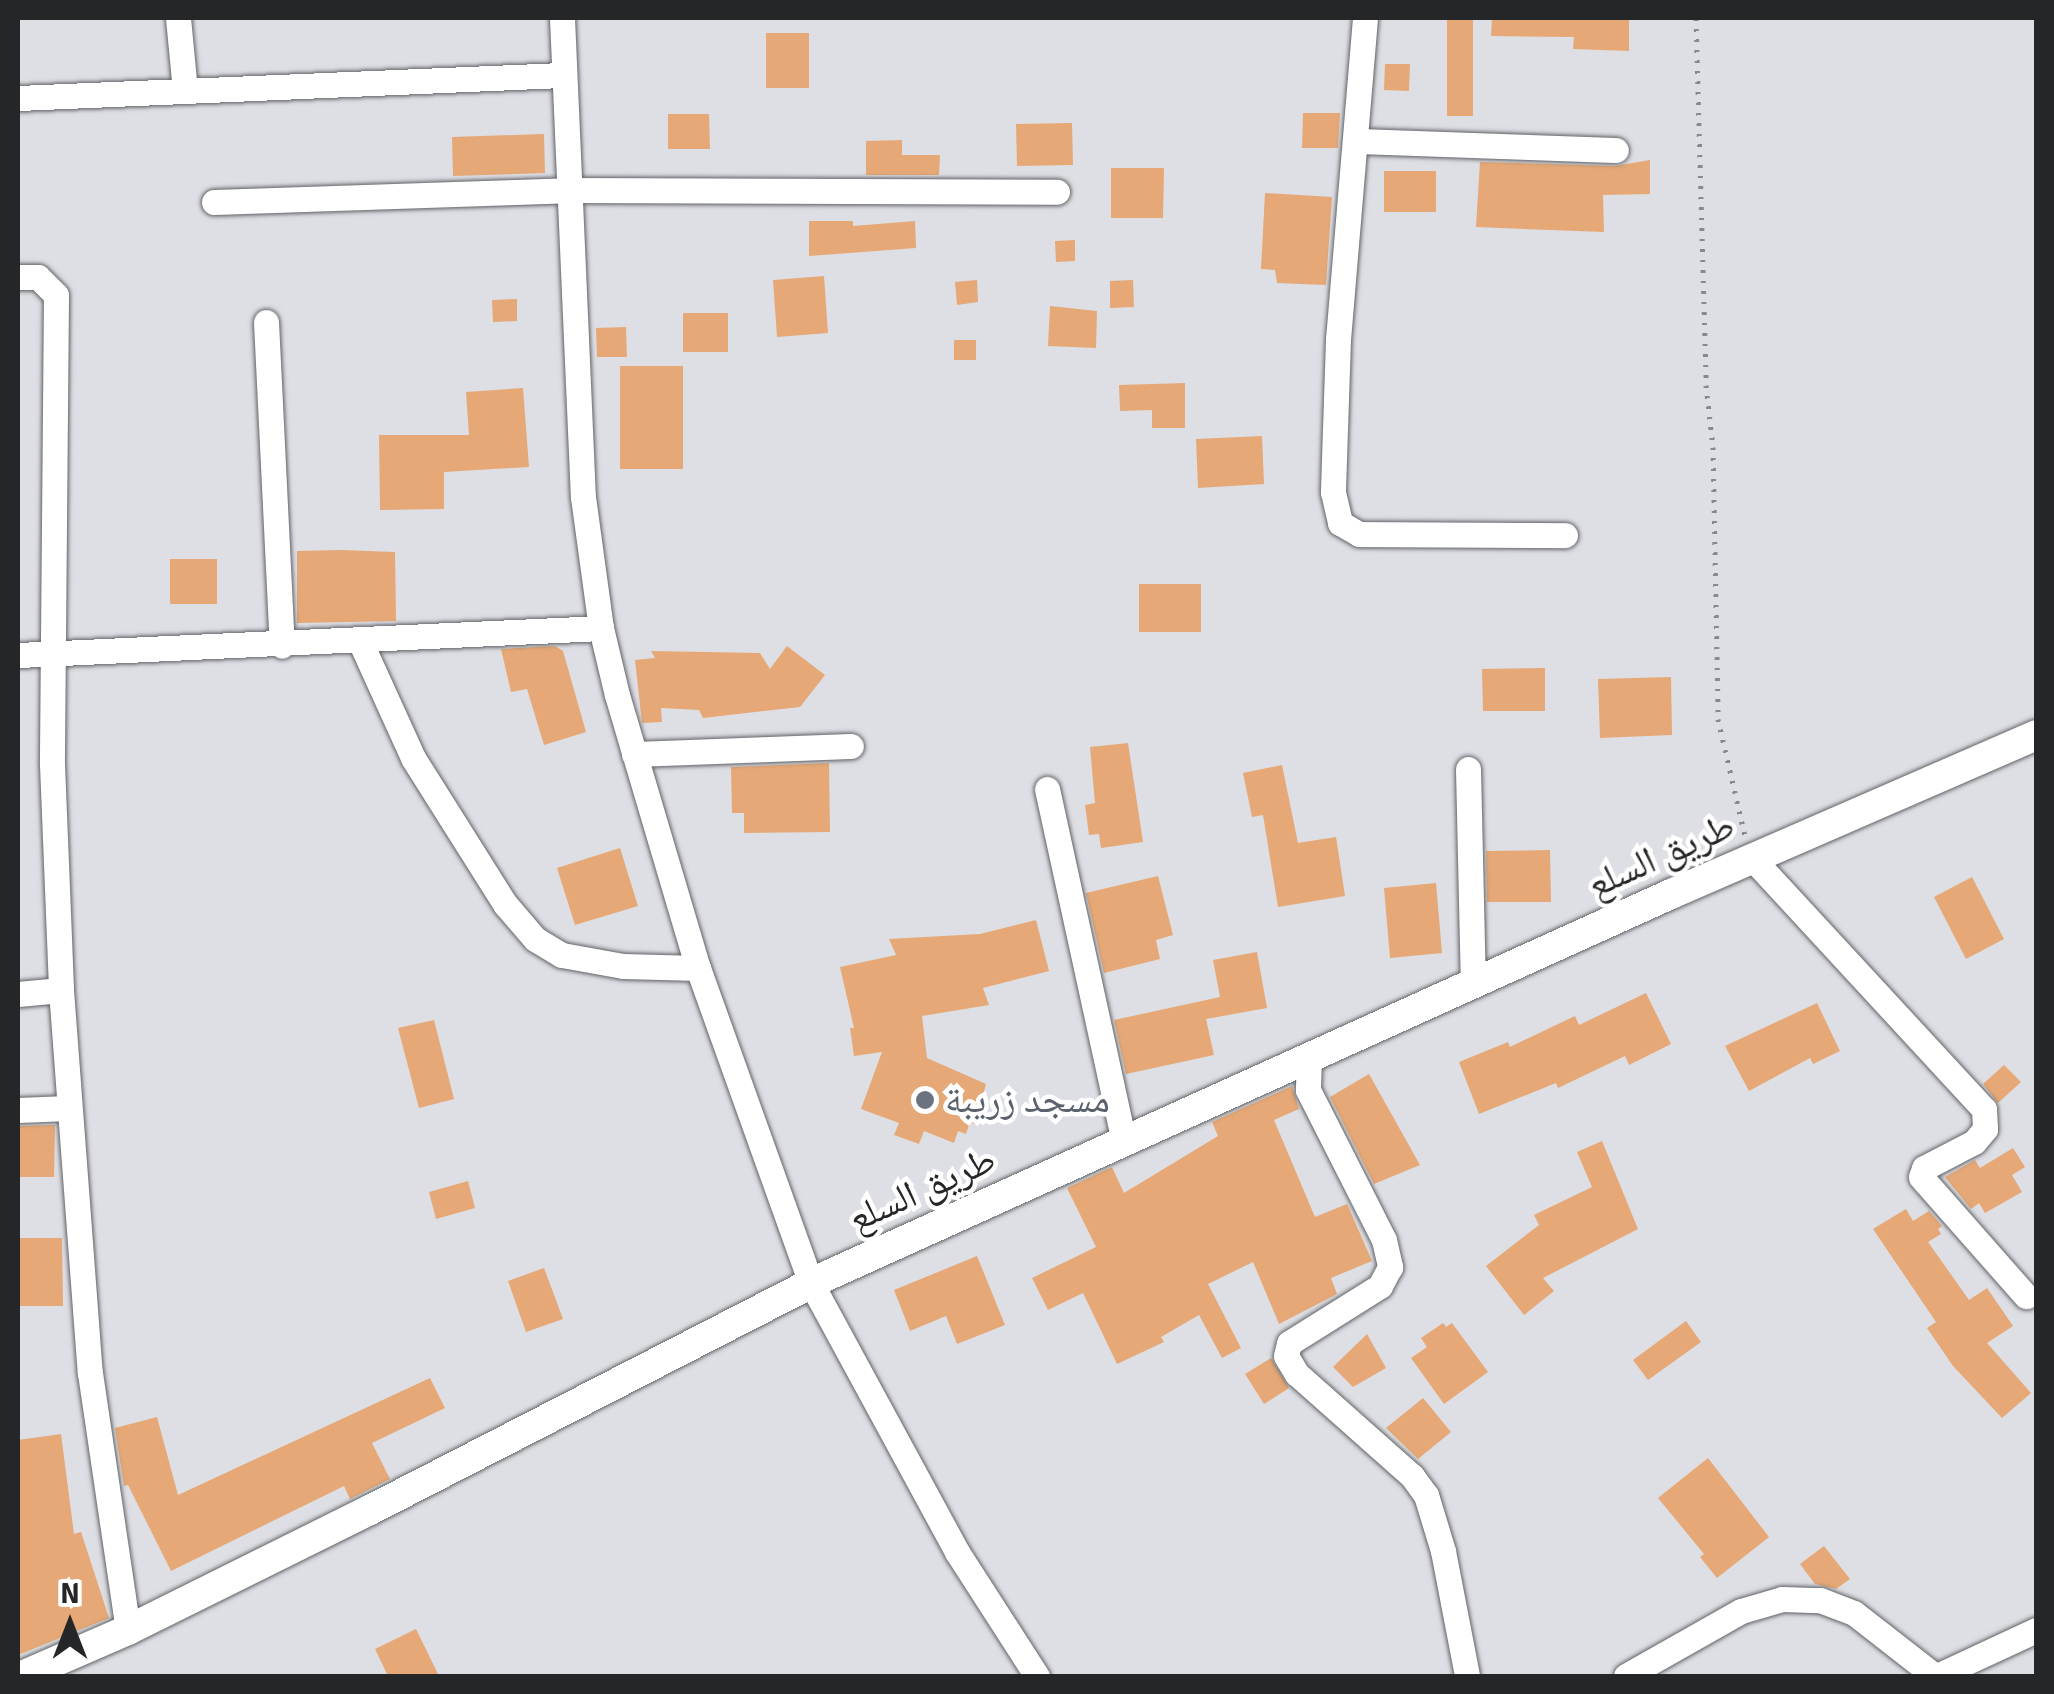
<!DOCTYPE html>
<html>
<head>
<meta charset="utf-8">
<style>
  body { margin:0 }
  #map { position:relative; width:2054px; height:1694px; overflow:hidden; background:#dddfe4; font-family:Signika,"Noto Naskh Arabic",sans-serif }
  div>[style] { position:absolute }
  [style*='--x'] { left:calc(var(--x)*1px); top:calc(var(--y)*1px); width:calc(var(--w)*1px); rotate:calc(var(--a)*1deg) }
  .building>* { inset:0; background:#e6a876 }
  .path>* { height:5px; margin-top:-2.5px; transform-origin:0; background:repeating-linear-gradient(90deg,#87898c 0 2.5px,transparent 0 10.5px) }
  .roads { filter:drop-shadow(0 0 2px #616367) drop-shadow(0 0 2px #616367) }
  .minor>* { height:25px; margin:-12.5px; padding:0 12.5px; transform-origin:12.5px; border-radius:12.5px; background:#fff }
  .tertiary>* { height:30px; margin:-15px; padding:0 15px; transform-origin:15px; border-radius:15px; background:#fff }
  .dots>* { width:28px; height:28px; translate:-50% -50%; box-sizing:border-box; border:5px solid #fff; border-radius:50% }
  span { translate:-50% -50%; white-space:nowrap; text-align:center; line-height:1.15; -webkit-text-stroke:9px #fff; paint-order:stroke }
  .street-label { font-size:38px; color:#252628 }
  .worship-label { font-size:38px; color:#5b616d }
  .left { translate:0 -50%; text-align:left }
  .frame { position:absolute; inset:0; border:20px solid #252628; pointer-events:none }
  .north { position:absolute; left:20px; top:1574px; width:100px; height:100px; -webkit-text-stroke:8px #fff; paint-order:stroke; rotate:0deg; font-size:28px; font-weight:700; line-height:40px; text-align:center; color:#252628 }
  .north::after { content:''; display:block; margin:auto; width:35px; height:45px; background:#252628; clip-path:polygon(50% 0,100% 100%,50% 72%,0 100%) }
</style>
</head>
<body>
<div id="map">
  <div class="building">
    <i style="clip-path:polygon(1447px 18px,1473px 18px,1473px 116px,1447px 116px)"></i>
    <i style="clip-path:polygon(1492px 18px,1629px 18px,1629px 51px,1573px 49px,1574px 37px,1491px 36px)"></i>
    <i style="clip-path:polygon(766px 33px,809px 33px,809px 88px,766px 88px)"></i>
    <i style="clip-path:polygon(1385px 64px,1410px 64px,1409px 91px,1384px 90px)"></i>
    <i style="clip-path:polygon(1303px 113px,1340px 113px,1338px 148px,1302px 148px)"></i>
    <i style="clip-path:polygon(668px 114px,709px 114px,710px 149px,668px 149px)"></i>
    <i style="clip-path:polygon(1072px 123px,1073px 165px,1017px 166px,1016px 124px)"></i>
    <i style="clip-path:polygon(544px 134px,545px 173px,453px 176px,452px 137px)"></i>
    <i style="clip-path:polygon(902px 140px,902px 155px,940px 155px,939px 175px,866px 175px,866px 141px)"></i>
    <i style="clip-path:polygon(1650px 160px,1650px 194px,1603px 195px,1604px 232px,1476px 227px,1480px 162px,1615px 166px)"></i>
    <i style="clip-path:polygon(1111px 168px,1164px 168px,1163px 218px,1111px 218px)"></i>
    <i style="clip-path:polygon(1384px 171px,1436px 171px,1436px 212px,1384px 212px)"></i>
    <i style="clip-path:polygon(1265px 193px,1332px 197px,1326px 285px,1277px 283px,1275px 270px,1261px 269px)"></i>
    <i style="clip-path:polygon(809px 221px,853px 221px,853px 226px,915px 221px,916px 248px,809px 256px)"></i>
    <i style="clip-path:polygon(1075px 240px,1075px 261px,1056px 262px,1055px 241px)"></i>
    <i style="clip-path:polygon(824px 276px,828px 333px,777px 337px,773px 280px)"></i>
    <i style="clip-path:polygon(977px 280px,978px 302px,957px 305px,955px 282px)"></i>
    <i style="clip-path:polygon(1133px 280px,1134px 307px,1110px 308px,1110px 281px)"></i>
    <i style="clip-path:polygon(517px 299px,517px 321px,493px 322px,492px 300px)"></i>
    <i style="clip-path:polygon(1050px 306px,1097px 311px,1096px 348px,1048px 346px)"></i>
    <i style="clip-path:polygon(683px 313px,728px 313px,728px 352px,683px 352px)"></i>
    <i style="clip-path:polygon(626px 327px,627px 357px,597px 357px,596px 328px)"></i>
    <i style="clip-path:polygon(954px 340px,976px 340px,976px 360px,954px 360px)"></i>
    <i style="clip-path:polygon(620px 366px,683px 366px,683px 469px,620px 469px)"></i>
    <i style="clip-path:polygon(1185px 383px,1185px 428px,1152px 428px,1152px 410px,1120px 411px,1119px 385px)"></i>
    <i style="clip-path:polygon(523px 388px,529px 467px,444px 472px,444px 509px,380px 510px,379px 435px,469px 435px,466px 392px)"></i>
    <i style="clip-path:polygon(1262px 436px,1264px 484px,1198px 488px,1196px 439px)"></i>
    <i style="clip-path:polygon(341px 550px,395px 552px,396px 621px,297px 623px,297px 551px)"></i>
    <i style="clip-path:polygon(170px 559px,217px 559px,217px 604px,170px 604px)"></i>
    <i style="clip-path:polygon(1139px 584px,1201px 584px,1201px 632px,1139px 632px)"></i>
    <i style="clip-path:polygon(555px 646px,563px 651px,586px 732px,544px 745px,527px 689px,511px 692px,501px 649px)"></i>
    <i style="clip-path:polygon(787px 646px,825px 675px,800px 707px,703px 718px,699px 710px,661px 708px,662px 722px,642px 723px,635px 660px,655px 658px,651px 651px,760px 653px,770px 669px)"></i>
    <i style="clip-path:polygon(1545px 668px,1545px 711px,1483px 711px,1482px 669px)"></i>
    <i style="clip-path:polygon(1671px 677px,1672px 735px,1600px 738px,1598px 679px)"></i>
    <i style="clip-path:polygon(1128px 743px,1143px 842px,1101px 848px,1099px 834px,1089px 835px,1085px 805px,1095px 803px,1090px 747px)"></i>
    <i style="clip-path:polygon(829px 763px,830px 832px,744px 833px,744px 813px,732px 813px,731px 767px)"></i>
    <i style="clip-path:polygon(1282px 765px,1298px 843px,1336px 837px,1345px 896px,1278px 907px,1263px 815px,1252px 817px,1243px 773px)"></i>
    <i style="clip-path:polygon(620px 848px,638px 906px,575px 925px,557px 868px)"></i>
    <i style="clip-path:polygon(1550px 850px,1551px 902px,1487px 902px,1486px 851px)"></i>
    <i style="clip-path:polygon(1158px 876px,1173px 935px,1156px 940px,1160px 959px,1104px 973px,1086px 893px)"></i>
    <i style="clip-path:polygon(1972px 877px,2004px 939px,1966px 959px,1934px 897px)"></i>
    <i style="clip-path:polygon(1436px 883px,1442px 953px,1390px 958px,1384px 888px)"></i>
    <i style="clip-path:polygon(1036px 920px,1049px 971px,983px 988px,989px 1005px,922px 1016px,927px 1058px,986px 1084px,975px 1124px,970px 1122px,966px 1134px,958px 1131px,954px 1143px,924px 1131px,919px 1144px,894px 1135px,899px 1123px,861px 1109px,882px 1052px,854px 1056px,850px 1028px,854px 1028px,840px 967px,896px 955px,889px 939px,980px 934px)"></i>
    <i style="clip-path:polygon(1257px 952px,1267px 1008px,1206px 1019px,1214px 1055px,1126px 1074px,1114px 1020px,1220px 997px,1213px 960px)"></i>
    <i style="clip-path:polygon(1646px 993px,1671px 1044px,1629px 1065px,1625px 1056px,1558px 1088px,1556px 1083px,1479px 1114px,1459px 1062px,1508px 1042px,1510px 1047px,1575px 1016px,1579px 1025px)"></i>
    <i style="clip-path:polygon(1817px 1003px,1840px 1051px,1813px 1064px,1810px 1058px,1749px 1091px,1725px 1046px)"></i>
    <i style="clip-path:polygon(434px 1020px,454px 1099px,419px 1108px,398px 1028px)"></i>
    <i style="clip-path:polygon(2004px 1065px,2021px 1082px,1998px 1103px,1983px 1084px)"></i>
    <i style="clip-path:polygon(1369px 1074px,1420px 1165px,1374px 1184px,1330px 1097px)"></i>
    <i style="clip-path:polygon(1292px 1086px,1299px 1109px,1274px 1120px,1315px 1217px,1347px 1204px,1372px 1261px,1331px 1278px,1337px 1294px,1279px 1324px,1253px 1262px,1208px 1284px,1241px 1348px,1222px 1358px,1199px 1315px,1161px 1337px,1164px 1342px,1117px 1364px,1083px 1293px,1048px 1310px,1032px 1278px,1096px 1247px,1067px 1188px,1112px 1167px,1124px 1193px,1218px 1136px,1212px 1122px)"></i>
    <i style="clip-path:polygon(55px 1125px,54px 1177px,18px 1177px,18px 1126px)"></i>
    <i style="clip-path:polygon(1602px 1141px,1638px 1229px,1543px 1278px,1554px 1291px,1524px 1315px,1486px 1266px,1539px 1225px,1534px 1215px,1592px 1187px,1577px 1152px)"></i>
    <i style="clip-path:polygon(2013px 1148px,2025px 1167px,2012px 1175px,2022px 1192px,1985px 1213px,1979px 1203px,1971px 1209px,1945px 1177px,1975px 1160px,1980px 1168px)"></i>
    <i style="clip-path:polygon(468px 1181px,475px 1208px,436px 1219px,429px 1192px)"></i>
    <i style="clip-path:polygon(1906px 1209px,1913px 1221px,1929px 1211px,1942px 1226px,1938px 1229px,1941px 1234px,1928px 1242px,1969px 1300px,1987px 1288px,2013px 1326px,1987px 1343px,2031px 1393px,2002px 1418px,1953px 1366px,1927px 1328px,1936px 1322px,1873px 1229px)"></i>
    <i style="clip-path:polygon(18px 1238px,62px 1238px,63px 1306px,18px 1306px)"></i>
    <i style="clip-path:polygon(977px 1256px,1005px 1325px,957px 1344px,946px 1316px,910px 1331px,894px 1290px)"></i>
    <i style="clip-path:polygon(544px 1268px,563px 1319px,526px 1332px,508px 1281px)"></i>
    <i style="clip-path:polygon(1686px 1321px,1701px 1342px,1648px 1380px,1633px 1360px)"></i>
    <i style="clip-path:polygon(1443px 1323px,1446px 1327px,1452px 1323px,1488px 1372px,1444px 1404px,1411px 1358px,1427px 1347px,1421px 1338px)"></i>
    <i style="clip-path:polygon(1367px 1334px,1386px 1368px,1353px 1387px,1333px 1367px)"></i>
    <i style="clip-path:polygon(1271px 1358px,1289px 1388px,1264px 1404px,1245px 1374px)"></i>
    <i style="clip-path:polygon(430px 1378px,445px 1408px,372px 1443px,390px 1479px,350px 1499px,344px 1486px,171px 1571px,128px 1485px,124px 1486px,115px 1428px,157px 1417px,178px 1495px)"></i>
    <i style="clip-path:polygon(1423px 1398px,1451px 1432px,1418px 1459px,1386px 1428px)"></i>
    <i style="clip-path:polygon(61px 1434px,74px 1534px,81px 1532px,109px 1618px,18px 1655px,18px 1440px)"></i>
    <i style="clip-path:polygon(1708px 1458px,1769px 1537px,1717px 1578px,1700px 1557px,1704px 1554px,1658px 1498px)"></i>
    <i style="clip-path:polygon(1824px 1546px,1850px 1579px,1836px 1589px,1815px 1584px,1800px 1564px)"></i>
    <i style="clip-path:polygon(416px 1629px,439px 1676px,388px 1676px,375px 1649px)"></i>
  </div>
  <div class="path">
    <i style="--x:1696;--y:18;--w:367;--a:88.4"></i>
    <i style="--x:1706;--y:385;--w:62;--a:83.6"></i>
    <i style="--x:1713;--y:447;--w:272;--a:88.9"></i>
    <i style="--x:1718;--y:719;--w:120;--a:77"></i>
  </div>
  <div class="roads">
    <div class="minor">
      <i style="--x:178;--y:18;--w:73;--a:84.5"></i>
      <i style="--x:562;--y:18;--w:479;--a:87.5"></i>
      <i style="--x:583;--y:497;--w:132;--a:82.2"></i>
      <i style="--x:601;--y:628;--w:69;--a:76.6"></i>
      <i style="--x:617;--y:695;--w:285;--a:73.5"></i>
      <i style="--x:698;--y:968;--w:335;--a:70.3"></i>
      <i style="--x:811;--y:1283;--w:306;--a:61.5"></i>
      <i style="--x:957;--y:1552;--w:148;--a:57.2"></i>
      <i style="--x:1365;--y:18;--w:322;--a:94.8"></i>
      <i style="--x:1338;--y:339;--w:153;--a:91.9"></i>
      <i style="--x:1333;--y:492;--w:32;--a:77"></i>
      <i style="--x:1340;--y:523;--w:22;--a:30"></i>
      <i style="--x:1359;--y:534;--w:206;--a:0.3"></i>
      <i style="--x:18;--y:98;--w:545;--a:-2.42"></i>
      <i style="--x:1357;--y:141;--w:259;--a:2"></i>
      <i style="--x:214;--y:202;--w:354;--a:-1.9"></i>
      <i style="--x:568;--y:190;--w:489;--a:0.2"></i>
      <i style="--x:18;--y:277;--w:20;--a:0"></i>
      <i style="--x:38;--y:277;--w:25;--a:45"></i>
      <i style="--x:56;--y:295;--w:469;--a:90.5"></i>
      <i style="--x:52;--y:764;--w:226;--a:87.7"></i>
      <i style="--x:61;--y:990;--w:384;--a:85.7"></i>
      <i style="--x:90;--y:1373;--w:260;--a:81.6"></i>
      <i style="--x:266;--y:322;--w:324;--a:87.2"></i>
      <i style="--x:360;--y:641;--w:128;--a:65.6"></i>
      <i style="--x:413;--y:758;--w:173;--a:57.8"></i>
      <i style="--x:505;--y:904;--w:46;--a:49.4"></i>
      <i style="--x:535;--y:939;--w:31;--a:31"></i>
      <i style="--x:562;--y:955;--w:62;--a:10.2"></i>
      <i style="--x:623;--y:966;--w:75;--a:1.5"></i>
      <i style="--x:18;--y:655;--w:584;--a:-2.65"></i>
      <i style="--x:634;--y:754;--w:217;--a:-2.1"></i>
      <i style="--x:1468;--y:769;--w:214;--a:88.7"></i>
      <i style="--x:1047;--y:789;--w:360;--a:77.7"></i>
      <i style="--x:1752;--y:858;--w:342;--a:47.3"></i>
      <i style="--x:1984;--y:1109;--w:20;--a:87"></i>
      <i style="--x:1985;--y:1129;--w:17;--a:130"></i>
      <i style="--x:1974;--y:1142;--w:56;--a:152.5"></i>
      <i style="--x:1924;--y:1168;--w:9;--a:108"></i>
      <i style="--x:1921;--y:1177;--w:159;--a:48.6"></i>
      <i style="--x:18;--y:994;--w:43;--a:-5.3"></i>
      <i style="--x:1309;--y:1058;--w:32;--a:92"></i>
      <i style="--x:1308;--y:1090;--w:168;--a:63.1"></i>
      <i style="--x:1384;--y:1240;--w:28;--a:77"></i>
      <i style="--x:1390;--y:1267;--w:21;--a:118"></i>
      <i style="--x:1380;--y:1286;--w:107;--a:147.9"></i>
      <i style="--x:1289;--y:1343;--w:13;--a:103"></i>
      <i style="--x:1286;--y:1356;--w:21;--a:59"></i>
      <i style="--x:1297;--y:1374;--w:154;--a:41.6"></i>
      <i style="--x:1412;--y:1476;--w:24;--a:54"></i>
      <i style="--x:1426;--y:1495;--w:59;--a:73.1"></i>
      <i style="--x:1443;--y:1551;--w:127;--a:79.1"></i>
      <i style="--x:18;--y:1110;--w:50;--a:-2.3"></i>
      <i style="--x:1626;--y:1676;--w:132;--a:-29.5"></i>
      <i style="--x:1741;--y:1611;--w:43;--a:-16.3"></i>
      <i style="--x:1782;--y:1599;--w:38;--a:2"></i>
      <i style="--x:1820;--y:1600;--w:36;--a:21"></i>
      <i style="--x:1854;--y:1613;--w:103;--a:37.9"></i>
      <i style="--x:1937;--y:1676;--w:109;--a:-24.9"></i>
    </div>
    <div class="tertiary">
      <i style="--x:22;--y:1676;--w:116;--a:-23.5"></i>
      <i style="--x:128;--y:1630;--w:270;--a:-26.4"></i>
      <i style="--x:370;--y:1510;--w:496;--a:-27.2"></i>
      <i style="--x:811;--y:1283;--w:944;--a:-24.34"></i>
      <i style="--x:1671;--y:894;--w:398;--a:-23.5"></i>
    </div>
  </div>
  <div class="dots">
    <i style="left:925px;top:1100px;background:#6b7280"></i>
  </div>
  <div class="street-label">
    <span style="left:1661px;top:855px;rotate:-24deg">طريق السلع</span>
    <span style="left:922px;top:1189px;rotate:-24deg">طريق السلع</span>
  </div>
  <div class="worship-label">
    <span class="left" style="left:945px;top:1100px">مسجد زريبة</span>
  </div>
  <div class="frame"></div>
  <div class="north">N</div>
</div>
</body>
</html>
